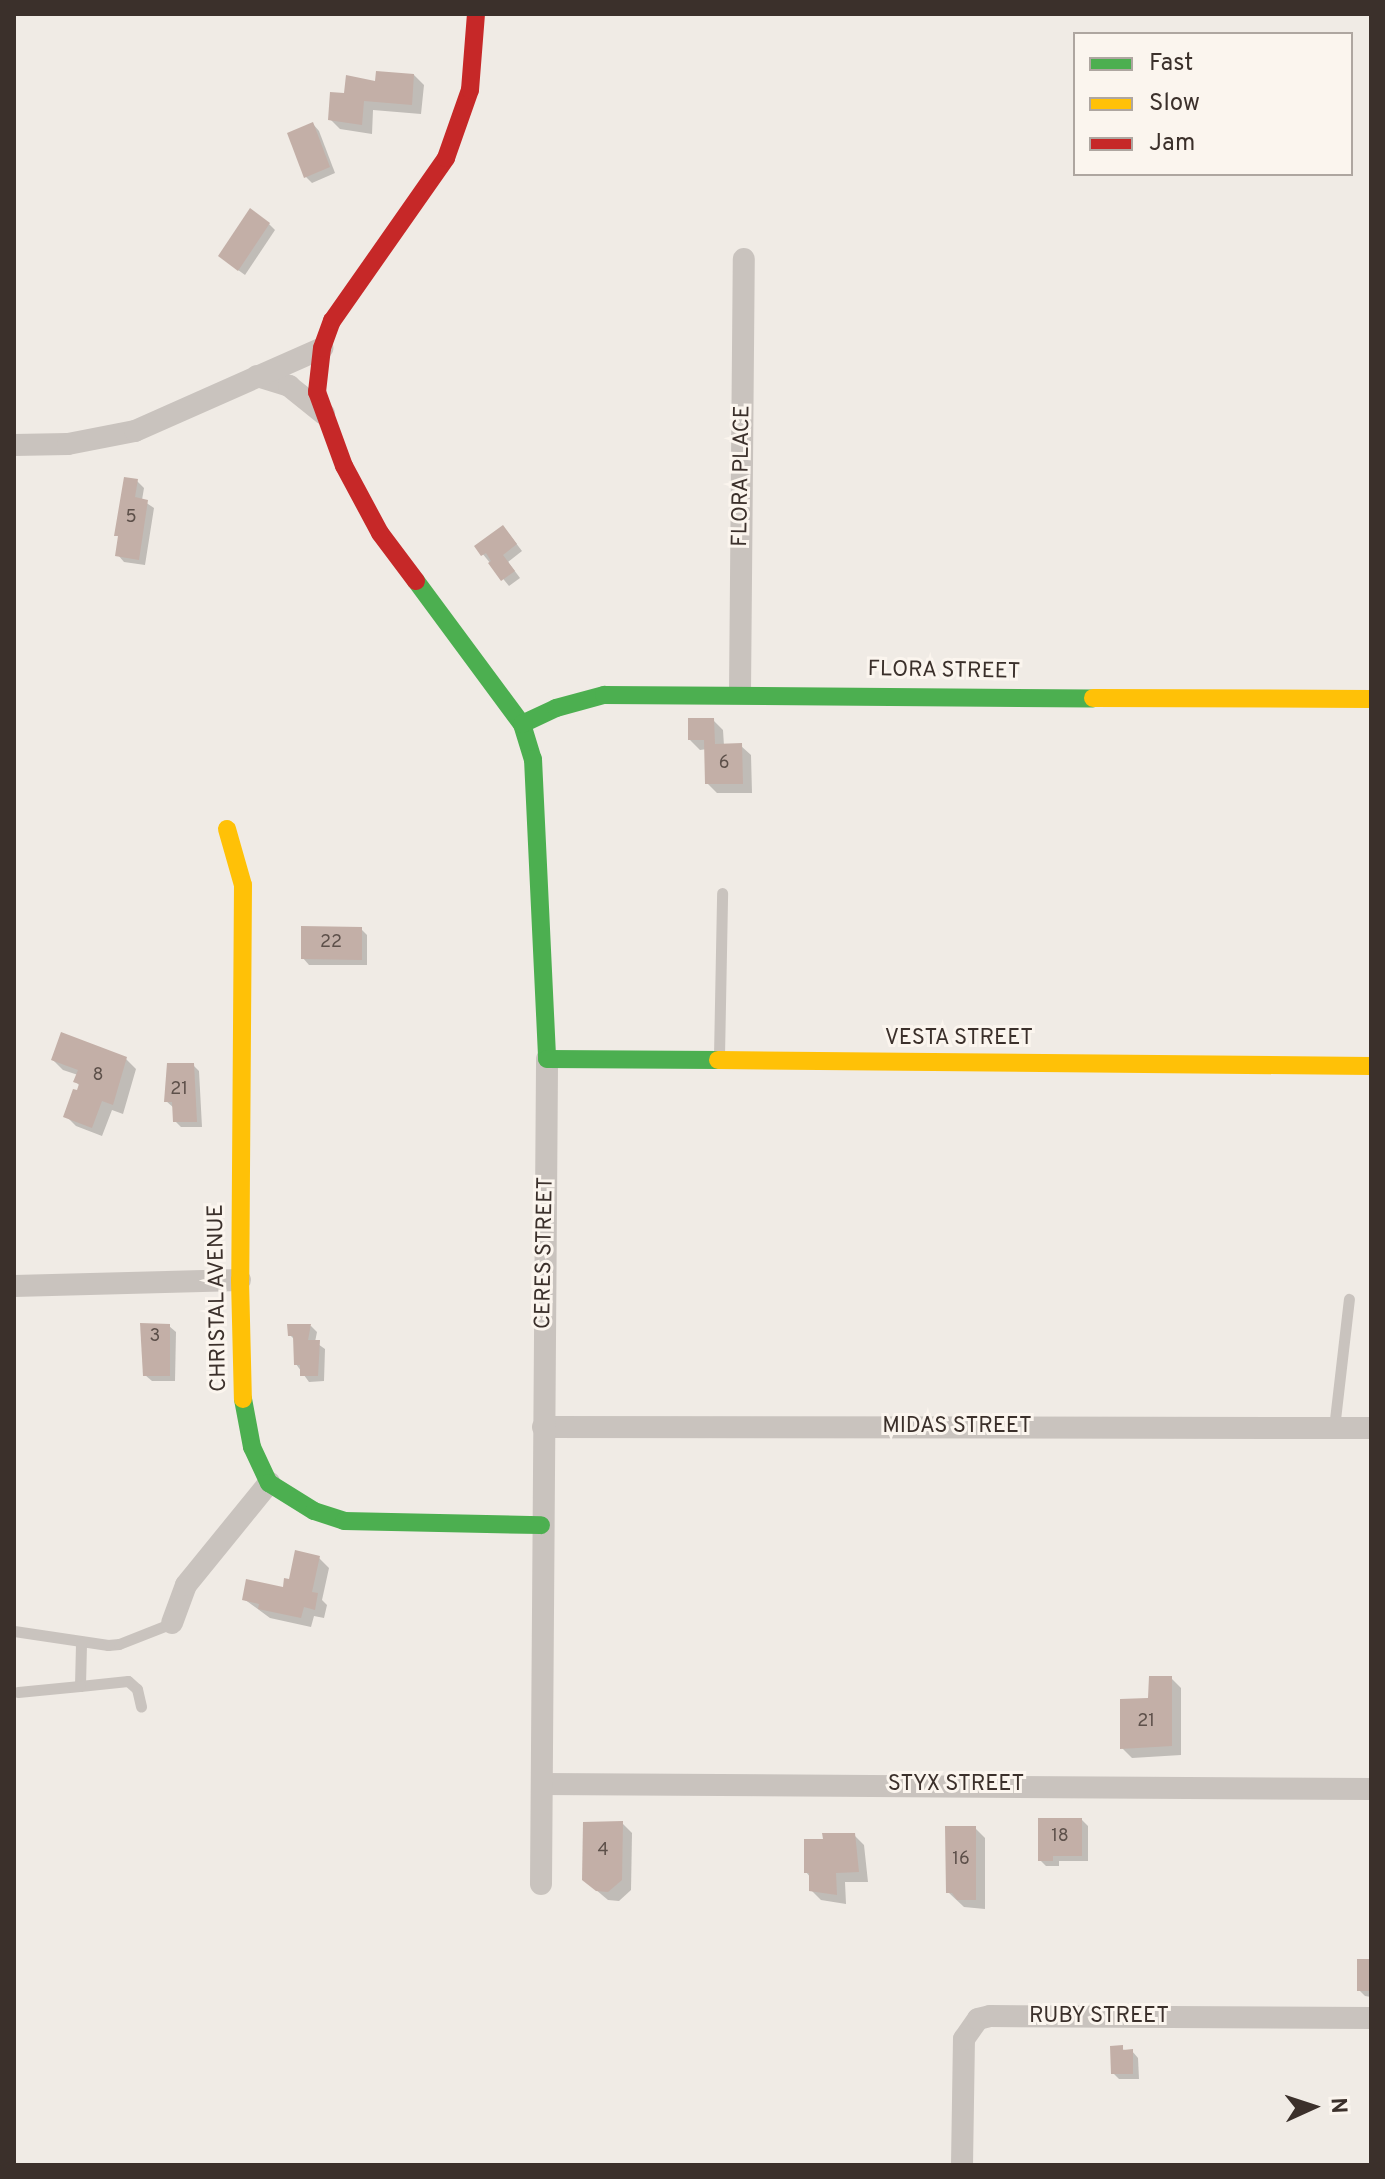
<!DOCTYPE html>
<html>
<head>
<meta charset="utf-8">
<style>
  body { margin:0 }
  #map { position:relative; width:1385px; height:2179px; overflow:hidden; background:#f0ebe5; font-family:Overpass,sans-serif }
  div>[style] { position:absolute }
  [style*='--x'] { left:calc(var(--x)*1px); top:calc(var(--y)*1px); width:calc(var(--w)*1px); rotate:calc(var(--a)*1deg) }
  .shadow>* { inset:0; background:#0003 }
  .building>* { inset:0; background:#c3afa7 }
  .lane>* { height:11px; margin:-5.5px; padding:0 5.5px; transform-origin:5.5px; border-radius:5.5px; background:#c9c3be }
  .street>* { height:22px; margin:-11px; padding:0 11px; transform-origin:11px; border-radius:11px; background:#c9c3be }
  .fast>* { height:18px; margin:-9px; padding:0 9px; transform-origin:9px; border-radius:9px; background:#4caf50 }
  .slow>* { height:18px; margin:-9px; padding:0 9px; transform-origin:9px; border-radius:9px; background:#ffc107 }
  .jam>* { height:18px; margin:-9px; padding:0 9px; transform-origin:9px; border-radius:9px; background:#c62828 }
  span { translate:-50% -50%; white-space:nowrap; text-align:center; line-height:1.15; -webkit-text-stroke:6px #fbf5ee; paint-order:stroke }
  .number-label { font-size:18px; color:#5d504a }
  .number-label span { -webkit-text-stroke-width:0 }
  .street-label { font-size:22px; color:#3b302b }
  .frame { position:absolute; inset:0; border:16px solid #3b302b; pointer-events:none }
  .legend { position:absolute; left:1073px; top:32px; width:280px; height:144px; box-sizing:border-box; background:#fbf5ee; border:2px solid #aea6a0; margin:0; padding:10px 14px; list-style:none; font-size:24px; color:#3b302b }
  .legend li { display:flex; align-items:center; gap:16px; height:40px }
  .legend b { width:40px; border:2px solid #aea6a0 }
  .north { position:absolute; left:1273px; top:2067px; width:80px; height:80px; -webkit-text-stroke:6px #fbf5ee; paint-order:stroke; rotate:87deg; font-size:22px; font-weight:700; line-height:32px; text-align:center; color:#3b302b }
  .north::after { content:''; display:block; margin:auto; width:28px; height:36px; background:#3b302b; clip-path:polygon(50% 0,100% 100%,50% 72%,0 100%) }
</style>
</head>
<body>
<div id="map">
  <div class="shadow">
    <i style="clip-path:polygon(414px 75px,424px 85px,421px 114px,373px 110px,372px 134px,340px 129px,330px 119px,346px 95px)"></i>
    <i style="clip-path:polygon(313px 124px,319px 131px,335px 173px,312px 183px,306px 177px)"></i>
    <i style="clip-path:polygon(269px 224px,275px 230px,245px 275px,227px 262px)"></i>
    <i style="clip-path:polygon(137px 481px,144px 488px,142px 500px,154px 508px,145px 565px,124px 562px,118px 555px,120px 539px,117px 535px)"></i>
    <i style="clip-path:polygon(509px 534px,522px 551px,508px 562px,520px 578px,509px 586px,477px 547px)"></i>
    <i style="clip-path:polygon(713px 720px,723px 730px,724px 746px,741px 746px,751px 755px,752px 793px,717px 793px,707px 783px,707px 749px,700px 750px,690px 740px)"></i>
    <i style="clip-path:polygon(361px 929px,367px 935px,367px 965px,309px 965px,303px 958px)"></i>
    <i style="clip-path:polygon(126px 1059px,136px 1069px,123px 1114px,112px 1110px,102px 1136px,76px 1126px,66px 1116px,80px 1086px,76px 1082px,78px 1075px,63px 1070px,53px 1060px)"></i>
    <i style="clip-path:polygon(193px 1065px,199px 1071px,202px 1127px,181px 1127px,175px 1121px,174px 1108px,166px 1101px)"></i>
    <i style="clip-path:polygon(169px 1326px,176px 1332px,175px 1381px,152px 1381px,145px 1375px)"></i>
    <i style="clip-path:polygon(311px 1326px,317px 1332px,315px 1342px,325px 1349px,324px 1381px,309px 1382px,296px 1364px,296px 1341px,290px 1335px)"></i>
    <i style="clip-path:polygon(319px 1558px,329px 1568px,322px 1600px,327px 1605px,324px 1618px,314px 1616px,311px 1627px,270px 1618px,244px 1599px,284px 1589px)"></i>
    <i style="clip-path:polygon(1171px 1678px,1181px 1688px,1181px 1755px,1132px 1758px,1122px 1748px,1150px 1700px)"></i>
    <i style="clip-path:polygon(1082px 1820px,1088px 1826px,1088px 1861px,1059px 1861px,1059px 1866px,1046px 1866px,1040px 1860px)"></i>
    <i style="clip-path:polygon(622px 1823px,632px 1833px,631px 1890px,619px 1901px,608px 1900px,595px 1889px)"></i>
    <i style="clip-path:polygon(975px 1828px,985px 1838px,985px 1909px,964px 1907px,948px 1892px)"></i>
    <i style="clip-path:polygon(854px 1835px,864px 1845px,868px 1882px,845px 1882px,846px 1904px,821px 1900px,811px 1890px,811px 1878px,806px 1872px,825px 1841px)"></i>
    <i style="clip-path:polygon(1371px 1961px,1371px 1997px,1365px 1996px,1359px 1990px)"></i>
    <i style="clip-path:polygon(1112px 2048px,1132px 2051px,1138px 2058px,1139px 2079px,1119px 2079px,1113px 2073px)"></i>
  </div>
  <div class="building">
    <i style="clip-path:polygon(376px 71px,414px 74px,412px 105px,364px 101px,362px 125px,328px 120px,330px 92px,344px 93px,346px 75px,375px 81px)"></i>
    <i style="clip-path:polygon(313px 122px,330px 167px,304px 178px,287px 133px)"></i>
    <i style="clip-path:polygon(250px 208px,270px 223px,238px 271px,218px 256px)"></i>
    <i style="clip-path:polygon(124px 477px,138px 479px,135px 497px,148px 500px,139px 560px,115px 556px,118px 536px,114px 536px)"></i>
    <i style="clip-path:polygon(503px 525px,517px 544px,503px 555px,515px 571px,501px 581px,488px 563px,491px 561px,486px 553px,481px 556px,474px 546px)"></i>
    <i style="clip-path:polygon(688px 718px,714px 718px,715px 744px,742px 743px,743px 784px,705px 784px,704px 740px,688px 740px)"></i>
    <i style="clip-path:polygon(301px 926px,362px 927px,362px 960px,301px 959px)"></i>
    <i style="clip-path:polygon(61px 1032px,127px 1057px,113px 1105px,102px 1101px,92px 1128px,63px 1117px,73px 1089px,77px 1090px,79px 1084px,73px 1082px,78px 1070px,51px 1060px)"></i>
    <i style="clip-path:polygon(167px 1063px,194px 1063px,197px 1122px,173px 1122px,172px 1102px,164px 1102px)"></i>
    <i style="clip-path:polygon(140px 1323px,170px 1324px,170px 1376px,143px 1376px)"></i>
    <i style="clip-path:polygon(287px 1324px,311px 1324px,308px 1340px,320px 1340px,318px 1376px,300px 1376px,300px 1365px,294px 1365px,293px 1336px,288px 1336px)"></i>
    <i style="clip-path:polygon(295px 1550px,320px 1556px,312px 1592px,318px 1593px,315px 1610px,304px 1607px,301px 1618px,258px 1609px,259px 1604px,242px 1600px,246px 1579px,283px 1587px,284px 1578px,289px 1579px)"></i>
    <i style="clip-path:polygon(1149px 1676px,1172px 1676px,1172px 1746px,1120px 1749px,1120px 1699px,1148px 1698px)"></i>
    <i style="clip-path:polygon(1038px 1818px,1082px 1818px,1082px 1856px,1053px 1856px,1053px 1861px,1038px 1861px)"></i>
    <i style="clip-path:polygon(623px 1821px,622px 1880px,608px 1892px,596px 1891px,582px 1880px,583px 1822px)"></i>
    <i style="clip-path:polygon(945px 1826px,976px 1826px,976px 1900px,957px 1900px,952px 1893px,946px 1893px)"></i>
    <i style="clip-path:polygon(822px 1833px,855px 1833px,859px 1872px,836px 1873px,837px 1895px,809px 1891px,809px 1873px,804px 1873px,804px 1839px,823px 1839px)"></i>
    <i style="clip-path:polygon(1357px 1959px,1371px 1959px,1371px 1991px,1357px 1991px)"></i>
    <i style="clip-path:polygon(1123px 2045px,1123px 2050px,1133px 2049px,1133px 2074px,1111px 2074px,1110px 2046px)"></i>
  </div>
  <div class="lane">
    <i style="--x:719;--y:1056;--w:163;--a:-88.9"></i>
    <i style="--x:1334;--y:1428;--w:130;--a:-83.4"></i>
    <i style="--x:14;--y:1631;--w:95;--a:8.5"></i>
    <i style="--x:108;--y:1645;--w:11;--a:-5"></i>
    <i style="--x:119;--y:1644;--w:57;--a:-21.6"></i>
    <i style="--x:81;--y:1644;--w:42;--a:91.4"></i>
    <i style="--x:80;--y:1686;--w:48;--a:-5.9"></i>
    <i style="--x:128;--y:1681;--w:12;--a:42"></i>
    <i style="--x:137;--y:1689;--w:18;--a:77"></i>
    <i style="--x:18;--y:1692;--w:62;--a:-5.5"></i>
  </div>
  <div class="street">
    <i style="--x:257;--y:376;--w:34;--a:17"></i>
    <i style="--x:289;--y:386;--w:45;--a:38.7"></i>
    <i style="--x:14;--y:445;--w:54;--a:-1.1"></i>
    <i style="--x:68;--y:444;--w:68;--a:-11"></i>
    <i style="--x:135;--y:431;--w:205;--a:-23.9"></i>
    <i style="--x:740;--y:693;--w:434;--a:-89.5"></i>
    <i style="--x:14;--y:1286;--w:226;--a:-1.5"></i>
    <i style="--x:543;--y:1427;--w:828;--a:0.07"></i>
    <i style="--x:172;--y:1623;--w:40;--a:-69.8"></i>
    <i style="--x:186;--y:1585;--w:132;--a:-50.9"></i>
    <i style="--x:542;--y:1784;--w:829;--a:0.35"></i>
    <i style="--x:541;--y:1884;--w:825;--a:-89.58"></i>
    <i style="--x:962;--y:2165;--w:126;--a:-89.1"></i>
    <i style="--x:964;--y:2039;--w:24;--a:-55"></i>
    <i style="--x:978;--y:2019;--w:12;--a:-14"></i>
    <i style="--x:990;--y:2016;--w:381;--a:0.3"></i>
  </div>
  <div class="fast">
    <i style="--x:416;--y:581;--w:178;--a:53.5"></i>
    <i style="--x:522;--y:724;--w:37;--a:73"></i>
    <i style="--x:533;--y:759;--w:300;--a:87.3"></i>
    <i style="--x:547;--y:1059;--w:171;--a:0.3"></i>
    <i style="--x:522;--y:724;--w:38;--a:-25"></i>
    <i style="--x:556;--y:708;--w:50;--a:-15.2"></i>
    <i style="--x:604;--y:695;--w:489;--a:0.4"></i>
    <i style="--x:243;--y:1399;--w:49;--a:79.4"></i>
    <i style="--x:252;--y:1447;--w:40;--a:65"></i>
    <i style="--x:269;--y:1483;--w:53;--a:31.9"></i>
    <i style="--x:314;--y:1511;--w:32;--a:18"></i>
    <i style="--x:344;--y:1521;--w:197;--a:1.2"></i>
  </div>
  <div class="slow">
    <i style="--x:1093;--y:698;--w:278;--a:0.2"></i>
    <i style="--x:227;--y:829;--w:58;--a:74.1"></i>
    <i style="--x:243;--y:885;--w:395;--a:90.4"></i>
    <i style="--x:240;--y:1280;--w:119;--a:88.6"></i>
    <i style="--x:718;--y:1060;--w:653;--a:0.53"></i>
  </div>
  <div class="jam">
    <i style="--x:416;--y:581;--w:60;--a:-126.9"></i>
    <i style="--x:380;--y:533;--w:76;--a:-118.2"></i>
    <i style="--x:344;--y:466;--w:79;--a:-110"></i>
    <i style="--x:317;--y:392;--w:44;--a:-83.5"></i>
    <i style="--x:322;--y:348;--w:29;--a:-70"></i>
    <i style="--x:332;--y:321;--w:199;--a:-55"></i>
    <i style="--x:446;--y:158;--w:72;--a:-70.6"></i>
    <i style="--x:470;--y:90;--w:76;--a:-85.5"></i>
  </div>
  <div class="number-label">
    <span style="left:131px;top:518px">5</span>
    <span style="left:724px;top:764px">6</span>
    <span style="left:331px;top:943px">22</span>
    <span style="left:98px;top:1076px">8</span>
    <span style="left:179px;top:1090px">21</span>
    <span style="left:155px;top:1337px">3</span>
    <span style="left:1146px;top:1722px">21</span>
    <span style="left:1060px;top:1837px">18</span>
    <span style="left:603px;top:1851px">4</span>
    <span style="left:961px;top:1860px">16</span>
  </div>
  <div class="street-label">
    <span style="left:742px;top:476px;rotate:-89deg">FLORA PLACE</span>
    <span style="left:944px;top:671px;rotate:1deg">FLORA STREET</span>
    <span style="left:959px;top:1039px">VESTA STREET</span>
    <span style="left:545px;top:1253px;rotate:-89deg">CERES STREET</span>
    <span style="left:218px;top:1298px;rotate:-91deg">CHRISTAL AVENUE</span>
    <span style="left:957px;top:1427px">MIDAS STREET</span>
    <span style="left:956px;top:1785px">STYX STREET</span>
    <span style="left:1099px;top:2017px">RUBY STREET</span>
  </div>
  <div class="frame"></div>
  <ul class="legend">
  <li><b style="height:10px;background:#4caf50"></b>Fast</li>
  <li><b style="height:10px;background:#ffc107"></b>Slow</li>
  <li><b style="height:10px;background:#c62828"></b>Jam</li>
  </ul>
  <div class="north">N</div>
</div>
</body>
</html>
